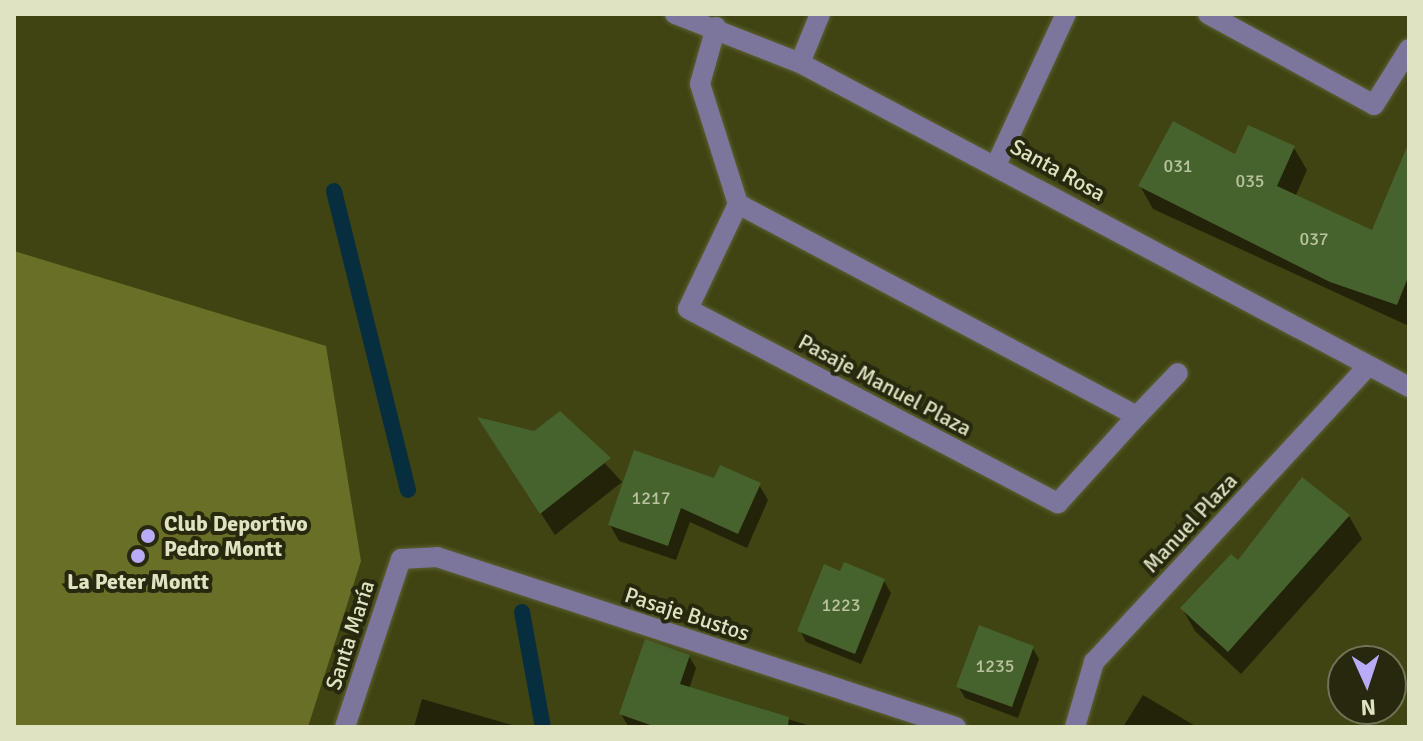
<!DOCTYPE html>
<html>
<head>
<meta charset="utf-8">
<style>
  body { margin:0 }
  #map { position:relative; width:1423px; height:741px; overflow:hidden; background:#404312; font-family:Signika,sans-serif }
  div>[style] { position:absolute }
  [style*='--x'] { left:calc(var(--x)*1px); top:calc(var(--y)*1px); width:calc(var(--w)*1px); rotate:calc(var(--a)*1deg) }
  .green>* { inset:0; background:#6a6f27 }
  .shadow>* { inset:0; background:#0007 }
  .stream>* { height:16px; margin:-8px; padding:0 8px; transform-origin:8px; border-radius:8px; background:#072e3f }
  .building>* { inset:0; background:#46622d }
  .roads { filter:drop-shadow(0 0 2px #5d6032) drop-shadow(0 0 2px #5d6032) }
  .minor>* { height:20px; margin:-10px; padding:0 10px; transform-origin:10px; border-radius:10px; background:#7c759c }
  .dots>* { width:22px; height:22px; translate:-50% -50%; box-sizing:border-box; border:4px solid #27280e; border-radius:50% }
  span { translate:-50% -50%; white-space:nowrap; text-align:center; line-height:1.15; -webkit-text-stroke:8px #27280e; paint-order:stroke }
  .number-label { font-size:18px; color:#b9c39d }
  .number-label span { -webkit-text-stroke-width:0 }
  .street-label { font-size:22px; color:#dfe3c2 }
  .poi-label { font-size:22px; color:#dfe3c2; font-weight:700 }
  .left { translate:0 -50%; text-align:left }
  .frame { position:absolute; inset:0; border:16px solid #dfe3c2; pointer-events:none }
  .north { position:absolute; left:1327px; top:645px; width:80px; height:80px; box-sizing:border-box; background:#27280e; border:2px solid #717356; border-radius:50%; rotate:177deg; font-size:22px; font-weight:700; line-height:32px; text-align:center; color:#dfe3c2 }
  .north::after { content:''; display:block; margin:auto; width:28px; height:36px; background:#b9abf7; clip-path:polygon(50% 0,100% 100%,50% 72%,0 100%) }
</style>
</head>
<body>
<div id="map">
  <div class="green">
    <i style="clip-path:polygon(14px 251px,326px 346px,361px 561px,308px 727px,14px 727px)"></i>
  </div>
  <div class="shadow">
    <i style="clip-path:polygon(1294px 148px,1307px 170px,1295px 197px,1373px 233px,1409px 210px,1409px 326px,1153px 209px,1140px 186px,1236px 156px)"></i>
    <i style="clip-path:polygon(560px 414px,622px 482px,555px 535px,493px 440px,535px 434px)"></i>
    <i style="clip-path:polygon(715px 480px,759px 485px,768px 500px,747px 548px,690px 522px,676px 560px,619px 541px,610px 525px)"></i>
    <i style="clip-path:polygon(1349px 516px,1362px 539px,1241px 674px,1195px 631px,1182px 608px,1238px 563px)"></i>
    <i style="clip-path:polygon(841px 573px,884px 581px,891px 593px,861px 664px,806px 642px,800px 630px)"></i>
    <i style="clip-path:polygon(1032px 647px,1039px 659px,1018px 718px,965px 698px,958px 686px)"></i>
    <i style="clip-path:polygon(689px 656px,696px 668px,689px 689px,814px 727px,628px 726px,621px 714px)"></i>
    <i style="clip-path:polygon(1143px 695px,1197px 727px,1123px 727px)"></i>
    <i style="clip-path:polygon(422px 699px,519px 727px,414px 727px)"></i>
  </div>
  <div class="stream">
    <i style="--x:334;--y:191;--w:308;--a:76.1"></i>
    <i style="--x:522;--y:612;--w:117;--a:79.7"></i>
  </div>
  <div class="building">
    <i style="clip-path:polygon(1173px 121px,1235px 154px,1248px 125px,1295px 146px,1277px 186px,1372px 230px,1409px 142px,1409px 275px,1397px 305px,1330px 282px,1138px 186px)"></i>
    <i style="clip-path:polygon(560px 411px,611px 458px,540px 514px,477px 417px,534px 431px)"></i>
    <i style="clip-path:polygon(634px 450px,714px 478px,720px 465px,761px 483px,738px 534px,681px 508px,668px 546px,608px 525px)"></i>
    <i style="clip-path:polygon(1302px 477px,1350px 515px,1228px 652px,1180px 608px,1231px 554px,1238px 560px)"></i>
    <i style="clip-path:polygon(844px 562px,885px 579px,855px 654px,797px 631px,824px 564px,840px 571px)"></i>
    <i style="clip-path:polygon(979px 625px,1034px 646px,1012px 707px,956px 687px)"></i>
    <i style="clip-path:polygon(645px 639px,690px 655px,680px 684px,789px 717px,788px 727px,656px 727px,619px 714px)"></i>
  </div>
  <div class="roads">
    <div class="minor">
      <i style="--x:675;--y:14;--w:134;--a:21.4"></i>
      <i style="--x:800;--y:63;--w:690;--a:28.01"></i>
      <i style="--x:1208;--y:14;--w:189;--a:28.7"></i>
      <i style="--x:1374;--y:105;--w:66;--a:-58"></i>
      <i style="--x:716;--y:27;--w:59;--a:105.7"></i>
      <i style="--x:700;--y:84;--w:126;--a:72.4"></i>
      <i style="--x:738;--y:204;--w:116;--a:115.5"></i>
      <i style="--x:688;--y:309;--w:418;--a:27.7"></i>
      <i style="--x:1058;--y:503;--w:118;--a:-47.8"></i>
      <i style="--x:1137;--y:416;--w:452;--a:-152"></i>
      <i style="--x:800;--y:63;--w:53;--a:-67.8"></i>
      <i style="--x:997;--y:163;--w:164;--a:-65.2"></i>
      <i style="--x:1137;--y:416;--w:59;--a:-46.4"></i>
      <i style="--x:345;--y:727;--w:177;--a:-71.6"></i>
      <i style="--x:401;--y:559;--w:36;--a:-3"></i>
      <i style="--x:437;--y:557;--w:546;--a:18.14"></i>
      <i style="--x:1075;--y:727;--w:68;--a:-73.7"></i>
      <i style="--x:1094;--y:662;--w:403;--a:-47.2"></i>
    </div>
  </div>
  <div class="dots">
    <i style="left:148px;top:536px;background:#b9abf7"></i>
    <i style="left:138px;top:556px;background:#b9abf7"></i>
  </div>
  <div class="number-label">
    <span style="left:1178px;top:166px">031</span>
    <span style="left:1250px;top:181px">035</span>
    <span style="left:1314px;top:239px">037</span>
    <span style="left:651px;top:498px">1217</span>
    <span style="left:841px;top:605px">1223</span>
    <span style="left:995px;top:666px">1235</span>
  </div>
  <div class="street-label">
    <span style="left:1058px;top:170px;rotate:29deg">Santa Rosa</span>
    <span style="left:885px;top:385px;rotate:28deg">Pasaje Manuel Plaza</span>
    <span style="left:1190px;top:523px;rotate:-47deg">Manuel Plaza</span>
    <span style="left:687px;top:614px;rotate:18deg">Pasaje Bustos</span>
    <span style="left:350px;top:635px;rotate:-72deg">Santa María</span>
  </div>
  <div class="poi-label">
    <span class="left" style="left:164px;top:536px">Club Deportivo<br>Pedro Montt</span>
    <span style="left:138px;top:582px">La Peter Montt</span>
  </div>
  <div class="frame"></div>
  <div class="north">N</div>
</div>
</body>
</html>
